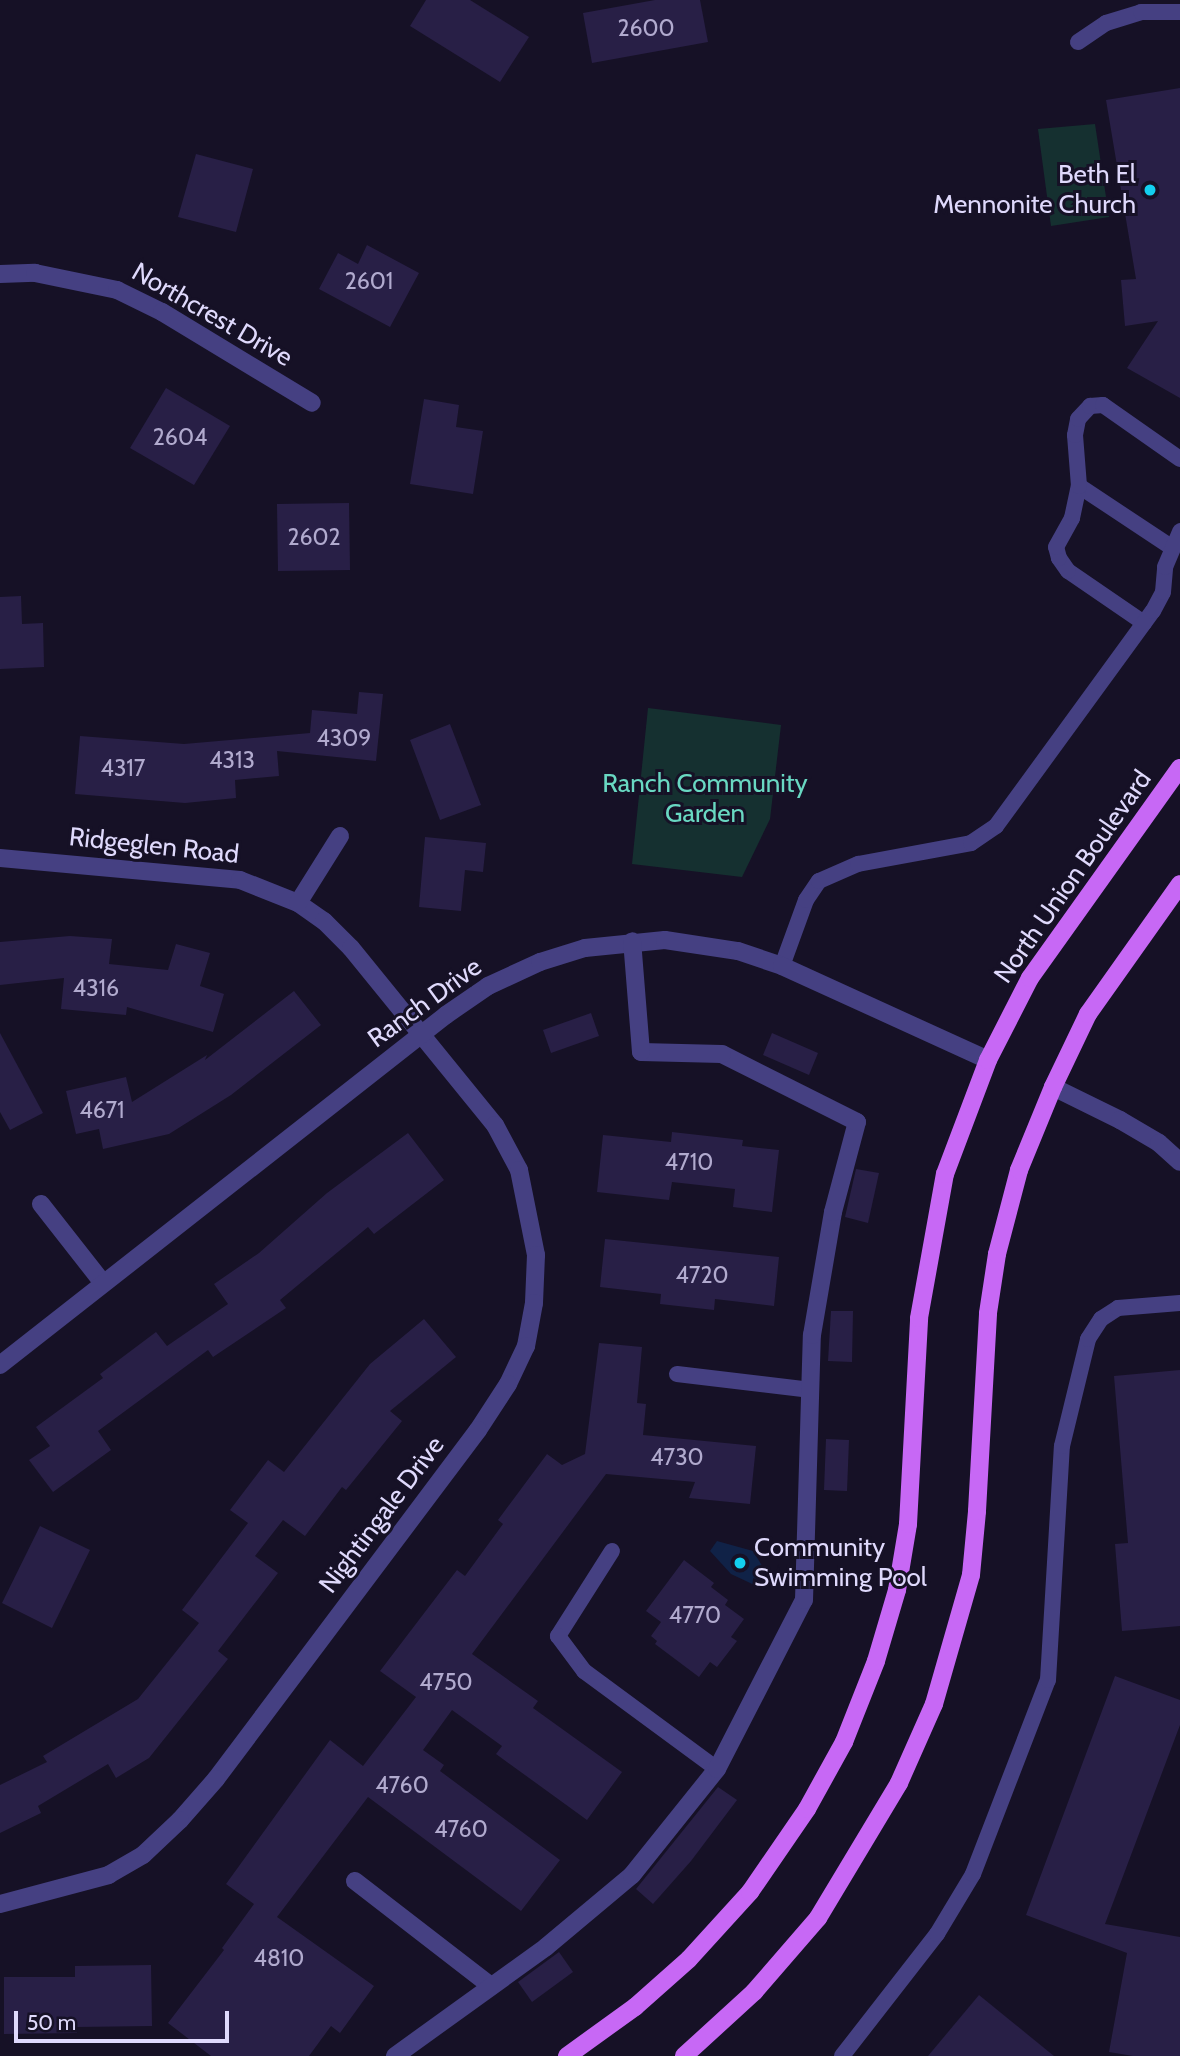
<!DOCTYPE html>
<html>
<head>
<meta charset="utf-8">
<style>
  body { margin:0 }
  #map { position:relative; width:1180px; height:2056px; overflow:hidden; background:#161126; font-family:Cabin,sans-serif }
  div>[style] { position:absolute }
  [style*='--x'] { left:calc(var(--x)*1px); top:calc(var(--y)*1px); width:calc(var(--w)*1px); rotate:calc(var(--a)*1deg) }
  .green>* { inset:0; background:#153030 }
  .water>* { inset:0; background:#102247 }
  .building>* { inset:0; background:#281f46 }
  .service>* { height:16px; margin:-8px; padding:0 8px; transform-origin:8px; border-radius:8px; background:#454082 }
  .minor>* { height:18px; margin:-9px; padding:0 9px; transform-origin:9px; border-radius:9px; background:#454082 }
  .primary>* { height:18px; margin:-9px; padding:0 9px; transform-origin:9px; border-radius:9px; background:#c768f5 }
  .dots>* { width:19px; height:19px; translate:-50% -50%; box-sizing:border-box; border:4px solid #161126; border-radius:50% }
  span { translate:-50% -50%; white-space:nowrap; text-align:center; line-height:1.15; -webkit-text-stroke:6px #161126; paint-order:stroke }
  .number-label { font-size:23px; color:#b1aace }
  .number-label span { -webkit-text-stroke-width:0 }
  .poi-label { font-size:26px; color:#dfd9fc }
  .right { translate:-100% -50%; text-align:right }
  .left { translate:0 -50%; text-align:left }
  .street-label { font-size:26px; color:#dfd9fc }
  .park-label { font-size:26px; color:#69d8c2 }
  .scale { position:absolute; left:14px; top:2011px; width:215px; height:32px; box-sizing:border-box; border:4px solid #dfd9fc; border-top:0; padding-left:9px; font-size:21px; line-height:24px; white-space:nowrap; color:#dfd9fc; -webkit-text-stroke:5px #161126; paint-order:stroke }
</style>
</head>
<body>
<div id="map">
  <div class="green">
    <i style="clip-path:polygon(1095px 124px,1109px 217px,1051px 226px,1038px 129px)"></i>
    <i style="clip-path:polygon(648px 708px,781px 725px,770px 819px,742px 877px,632px 864px)"></i>
  </div>
  <div class="water">
    <i style="clip-path:polygon(717px 1541px,753px 1551px,770px 1579px,763px 1589px,731px 1574px,710px 1551px)"></i>
  </div>
  <div class="building">
    <i style="clip-path:polygon(426px 0,470px 0,529px 37px,500px 82px,410px 26px)"></i>
    <i style="clip-path:polygon(655px 0,700px 0,708px 42px,592px 63px,583px 13px)"></i>
    <i style="clip-path:polygon(1180px 88px,1180px 398px,1127px 368px,1158px 321px,1125px 326px,1121px 280px,1136px 279px,1106px 100px)"></i>
    <i style="clip-path:polygon(196px 154px,253px 169px,236px 232px,178px 217px)"></i>
    <i style="clip-path:polygon(367px 245px,419px 273px,390px 327px,319px 289px,338px 253px,358px 264px)"></i>
    <i style="clip-path:polygon(166px 388px,230px 426px,194px 485px,130px 448px)"></i>
    <i style="clip-path:polygon(424px 399px,459px 405px,456px 427px,483px 431px,473px 494px,410px 484px)"></i>
    <i style="clip-path:polygon(349px 503px,350px 570px,278px 571px,277px 504px)"></i>
    <i style="clip-path:polygon(21px 596px,22px 624px,43px 623px,44px 667px,0 669px,0 597px)"></i>
    <i style="clip-path:polygon(359px 692px,383px 694px,376px 761px,277px 751px,279px 776px,235px 780px,236px 798px,185px 803px,75px 794px,80px 736px,184px 744px,310px 733px,312px 710px,357px 714px)"></i>
    <i style="clip-path:polygon(450px 724px,481px 805px,440px 820px,410px 740px)"></i>
    <i style="clip-path:polygon(425px 837px,486px 843px,483px 872px,465px 870px,461px 911px,419px 907px)"></i>
    <i style="clip-path:polygon(70px 936px,112px 939px,109px 964px,168px 970px,176px 944px,210px 953px,200px 986px,224px 994px,213px 1032px,127px 1007px,126px 1015px,61px 1009px,64px 978px,0 985px,0 942px)"></i>
    <i style="clip-path:polygon(294px 991px,321px 1025px,231px 1095px,169px 1134px,103px 1149px,99px 1129px,76px 1134px,66px 1091px,126px 1077px,132px 1102px,207px 1055px,205px 1060px)"></i>
    <i style="clip-path:polygon(591px 1013px,599px 1036px,551px 1053px,543px 1030px)"></i>
    <i style="clip-path:polygon(0 1033px,43px 1113px,10px 1130px,0 1112px)"></i>
    <i style="clip-path:polygon(772px 1033px,818px 1053px,809px 1075px,763px 1055px)"></i>
    <i style="clip-path:polygon(672px 1132px,743px 1140px,742px 1146px,779px 1150px,772px 1212px,733px 1207px,735px 1189px,672px 1182px,669px 1200px,597px 1192px,603px 1135px,671px 1142px)"></i>
    <i style="clip-path:polygon(408px 1133px,444px 1180px,374px 1234px,368px 1227px,280px 1300px,286px 1308px,213px 1357px,208px 1350px,98px 1431px,111px 1450px,53px 1492px,29px 1460px,50px 1446px,36px 1427px,103px 1378px,100px 1374px,156px 1332px,167px 1346px,228px 1304px,214px 1284px,259px 1253px,327px 1193px)"></i>
    <i style="clip-path:polygon(856px 1169px,879px 1173px,868px 1223px,845px 1217px)"></i>
    <i style="clip-path:polygon(605px 1239px,779px 1257px,774px 1306px,715px 1299px,714px 1310px,660px 1304px,661px 1294px,600px 1287px)"></i>
    <i style="clip-path:polygon(831px 1311px,853px 1311px,852px 1362px,828px 1361px)"></i>
    <i style="clip-path:polygon(424px 1319px,456px 1357px,390px 1411px,402px 1421px,346px 1490px,342px 1487px,305px 1536px,283px 1520px,255px 1556px,278px 1573px,218px 1651px,228px 1659px,149px 1758px,116px 1778px,108px 1764px,38px 1806px,41px 1813px,0 1833px,0 1785px,47px 1762px,43px 1756px,138px 1699px,199px 1623px,182px 1610px,248px 1523px,230px 1510px,268px 1460px,284px 1472px,370px 1364px)"></i>
    <i style="clip-path:polygon(599px 1343px,642px 1347px,637px 1403px,646px 1404px,643px 1435px,756px 1446px,750px 1504px,689px 1498px,695px 1482px,606px 1474px,472px 1654px,538px 1701px,533px 1708px,622px 1772px,587px 1820px,496px 1754px,502px 1746px,452px 1710px,423px 1750px,444px 1765px,440px 1771px,560px 1860px,521px 1911px,368px 1797px,277px 1917px,374px 1986px,340px 2033px,331px 2026px,309px 2056px,211px 2056px,168px 2023px,224px 1950px,222px 1948px,254px 1904px,226px 1884px,330px 1740px,363px 1766px,416px 1697px,380px 1671px,457px 1570px,465px 1576px,503px 1524px,498px 1520px,547px 1454px,562px 1465px,585px 1454px)"></i>
    <i style="clip-path:polygon(1180px 1370px,1180px 1626px,1122px 1631px,1115px 1544px,1128px 1543px,1114px 1376px)"></i>
    <i style="clip-path:polygon(826px 1439px,849px 1440px,847px 1491px,824px 1490px)"></i>
    <i style="clip-path:polygon(40px 1526px,90px 1550px,52px 1628px,2px 1603px)"></i>
    <i style="clip-path:polygon(684px 1560px,714px 1583px,711px 1587px,728px 1600px,725px 1605px,744px 1619px,731px 1637px,737px 1641px,717px 1667px,710px 1662px,699px 1677px,655px 1644px,657px 1641px,651px 1636px,661px 1622px,646px 1611px)"></i>
    <i style="clip-path:polygon(1115px 1676px,1180px 1700px,1180px 1725px,1105px 1924px,1180px 1937px,1180px 2056px,1133px 2056px,1109px 2052px,1127px 1953px,1026px 1915px)"></i>
    <i style="clip-path:polygon(718px 1787px,737px 1800px,691px 1861px,653px 1904px,636px 1889px)"></i>
    <i style="clip-path:polygon(559px 1952px,573px 1972px,532px 2002px,518px 1982px)"></i>
    <i style="clip-path:polygon(151px 1965px,152px 2026px,77px 2027px,77px 2033px,4px 2034px,4px 1977px,75px 1977px,75px 1966px)"></i>
    <i style="clip-path:polygon(979px 1995px,1054px 2056px,928px 2056px)"></i>
  </div>
  <div class="service">
    <i style="--x:1078;--y:42;--w:34;--a:-34"></i>
    <i style="--x:1106;--y:23;--w:37;--a:-17"></i>
    <i style="--x:1141;--y:12;--w:39;--a:0"></i>
    <i style="--x:1079;--y:486;--w:110;--a:33.5"></i>
    <i style="--x:1144;--y:623;--w:92;--a:-145.6"></i>
    <i style="--x:1068;--y:571;--w:16;--a:-125"></i>
    <i style="--x:1059;--y:558;--w:11;--a:-105"></i>
    <i style="--x:1056;--y:547;--w:33;--a:-61"></i>
    <i style="--x:1072;--y:518;--w:33;--a:-78"></i>
    <i style="--x:1079;--y:486;--w:51;--a:-94.5"></i>
    <i style="--x:1075;--y:435;--w:16;--a:-79"></i>
    <i style="--x:1078;--y:419;--w:18;--a:-47"></i>
    <i style="--x:1090;--y:406;--w:13;--a:-4"></i>
    <i style="--x:1103;--y:405;--w:94;--a:35"></i>
    <i style="--x:782;--y:966;--w:70;--a:-70"></i>
    <i style="--x:806;--y:900;--w:23;--a:-56"></i>
    <i style="--x:819;--y:881;--w:43;--a:-23.6"></i>
    <i style="--x:858;--y:864;--w:115;--a:-10.5"></i>
    <i style="--x:971;--y:843;--w:30;--a:-34"></i>
    <i style="--x:996;--y:826;--w:266;--a:-53.9"></i>
    <i style="--x:1153;--y:611;--w:21;--a:-62"></i>
    <i style="--x:1163;--y:592;--w:25;--a:-85"></i>
    <i style="--x:1165;--y:567;--w:39;--a:-67"></i>
    <i style="--x:677;--y:1374;--w:135;--a:6.8"></i>
    <i style="--x:612;--y:1551;--w:101;--a:122.4"></i>
    <i style="--x:558;--y:1636;--w:44;--a:53.4"></i>
    <i style="--x:584;--y:1671;--w:165;--a:36.4"></i>
    <i style="--x:842;--y:2056;--w:155;--a:-52.1"></i>
    <i style="--x:937;--y:1934;--w:70;--a:-59"></i>
    <i style="--x:973;--y:1874;--w:208;--a:-68.9"></i>
    <i style="--x:1048;--y:1680;--w:234;--a:-86.6"></i>
    <i style="--x:1062;--y:1446;--w:110;--a:-76.3"></i>
    <i style="--x:1088;--y:1339;--w:24;--a:-57"></i>
    <i style="--x:1101;--y:1319;--w:20;--a:-33"></i>
    <i style="--x:1118;--y:1308;--w:62;--a:-4.6"></i>
  </div>
  <div class="minor">
    <i style="--x:0;--y:274;--w:35;--a:-2"></i>
    <i style="--x:35;--y:273;--w:84;--a:11.7"></i>
    <i style="--x:117;--y:290;--w:50;--a:26.1"></i>
    <i style="--x:162;--y:312;--w:175;--a:31.2"></i>
    <i style="--x:0;--y:858;--w:241;--a:5.2"></i>
    <i style="--x:240;--y:880;--w:62;--a:21.6"></i>
    <i style="--x:298;--y:903;--w:32;--a:35"></i>
    <i style="--x:324;--y:921;--w:38;--a:45"></i>
    <i style="--x:351;--y:948;--w:228;--a:50.9"></i>
    <i style="--x:495;--y:1125;--w:51;--a:61.9"></i>
    <i style="--x:519;--y:1170;--w:87;--a:78.7"></i>
    <i style="--x:536;--y:1255;--w:48;--a:92.4"></i>
    <i style="--x:534;--y:1303;--w:44;--a:100.5"></i>
    <i style="--x:526;--y:1346;--w:42;--a:115.3"></i>
    <i style="--x:508;--y:1384;--w:55;--a:123.1"></i>
    <i style="--x:478;--y:1430;--w:436;--a:126.9"></i>
    <i style="--x:216;--y:1779;--w:55;--a:131.3"></i>
    <i style="--x:180;--y:1820;--w:51;--a:136.6"></i>
    <i style="--x:143;--y:1855;--w:39;--a:150"></i>
    <i style="--x:109;--y:1875;--w:113;--a:165.1"></i>
    <i style="--x:298;--y:903;--w:79;--a:-57.9"></i>
    <i style="--x:1053;--y:1087;--w:75;--a:26.2"></i>
    <i style="--x:1120;--y:1120;--w:45;--a:30.5"></i>
    <i style="--x:1159;--y:1143;--w:28;--a:42"></i>
    <i style="--x:41;--y:1204;--w:100;--a:51.9"></i>
    <i style="--x:0;--y:1365;--w:567;--a:-38.12"></i>
    <i style="--x:446;--y:1015;--w:51;--a:-34.6"></i>
    <i style="--x:488;--y:986;--w:57;--a:-24.8"></i>
    <i style="--x:540;--y:962;--w:47;--a:-17.3"></i>
    <i style="--x:585;--y:948;--w:80;--a:-5.7"></i>
    <i style="--x:665;--y:940;--w:74;--a:8.6"></i>
    <i style="--x:738;--y:951;--w:46;--a:18.8"></i>
    <i style="--x:782;--y:966;--w:226;--a:24.5"></i>
    <i style="--x:355;--y:1881;--w:172;--a:37.7"></i>
    <i style="--x:395;--y:2056;--w:186;--a:-35.8"></i>
    <i style="--x:546;--y:1947;--w:112;--a:-39.9"></i>
    <i style="--x:632;--y:1875;--w:136;--a:-51.3"></i>
    <i style="--x:717;--y:1769;--w:190;--a:-62.8"></i>
    <i style="--x:804;--y:1600;--w:265;--a:-88.3"></i>
    <i style="--x:812;--y:1335;--w:125;--a:-80.3"></i>
    <i style="--x:833;--y:1212;--w:93;--a:-75.1"></i>
    <i style="--x:857;--y:1122;--w:151;--a:-153.3"></i>
    <i style="--x:722;--y:1054;--w:81;--a:-178.6"></i>
    <i style="--x:641;--y:1052;--w:111;--a:-94.6"></i>
  </div>
  <div class="primary">
    <i style="--x:567;--y:2056;--w:84;--a:-35.8"></i>
    <i style="--x:635;--y:2007;--w:72;--a:-41.6"></i>
    <i style="--x:689;--y:1959;--w:91;--a:-47.7"></i>
    <i style="--x:750;--y:1892;--w:101;--a:-55.5"></i>
    <i style="--x:807;--y:1809;--w:77;--a:-61.1"></i>
    <i style="--x:844;--y:1742;--w:87;--a:-68.4"></i>
    <i style="--x:876;--y:1661;--w:74;--a:-73.5"></i>
    <i style="--x:897;--y:1590;--w:67;--a:-80.5"></i>
    <i style="--x:908;--y:1524;--w:206;--a:-86.9"></i>
    <i style="--x:919;--y:1318;--w:146;--a:-79.8"></i>
    <i style="--x:945;--y:1174;--w:122;--a:-69.3"></i>
    <i style="--x:988;--y:1060;--w:92;--a:-62.9"></i>
    <i style="--x:1030;--y:978;--w:258;--a:-54.5"></i>
    <i style="--x:684;--y:2056;--w:95;--a:-42.4"></i>
    <i style="--x:754;--y:1992;--w:98;--a:-49.1"></i>
    <i style="--x:818;--y:1918;--w:157;--a:-59"></i>
    <i style="--x:899;--y:1783;--w:86;--a:-66.1"></i>
    <i style="--x:934;--y:1704;--w:134;--a:-74"></i>
    <i style="--x:971;--y:1575;--w:64;--a:-84.6"></i>
    <i style="--x:977;--y:1511;--w:198;--a:-86.8"></i>
    <i style="--x:988;--y:1313;--w:60;--a:-81.3"></i>
    <i style="--x:997;--y:1254;--w:87;--a:-75.3"></i>
    <i style="--x:1019;--y:1170;--w:90;--a:-67.7"></i>
    <i style="--x:1053;--y:1087;--w:81;--a:-64.4"></i>
    <i style="--x:1088;--y:1014;--w:159;--a:-54.7"></i>
  </div>
  <div class="dots">
    <i style="left:1150px;top:190px;background:#13cfef"></i>
    <i style="left:740px;top:1563px;background:#13cfef"></i>
  </div>
  <div class="number-label">
    <span style="left:646px;top:28px">2600</span>
    <span style="left:369px;top:281px">2601</span>
    <span style="left:180px;top:437px">2604</span>
    <span style="left:314px;top:537px">2602</span>
    <span style="left:344px;top:738px">4309</span>
    <span style="left:232px;top:760px">4313</span>
    <span style="left:123px;top:768px">4317</span>
    <span style="left:96px;top:988px">4316</span>
    <span style="left:102px;top:1110px">4671</span>
    <span style="left:689px;top:1162px">4710</span>
    <span style="left:702px;top:1275px">4720</span>
    <span style="left:677px;top:1457px">4730</span>
    <span style="left:695px;top:1615px">4770</span>
    <span style="left:446px;top:1682px">4750</span>
    <span style="left:402px;top:1785px">4760</span>
    <span style="left:461px;top:1829px">4760</span>
    <span style="left:279px;top:1958px">4810</span>
  </div>
  <div class="poi-label">
    <span class="right" style="left:1136px;top:190px">Beth El<br>Mennonite Church</span>
    <span class="left" style="left:754px;top:1563px">Community<br>Swimming Pool</span>
  </div>
  <div class="street-label">
    <span style="left:212px;top:315px;rotate:30deg">Northcrest Drive</span>
    <span style="left:154px;top:846px;rotate:6deg">Ridgeglen Road</span>
    <span style="left:1073px;top:877px;rotate:-55deg">North Union Boulevard</span>
    <span style="left:425px;top:1003px;rotate:-36deg">Ranch Drive</span>
    <span style="left:382px;top:1515px;rotate:-53deg">Nightingale Drive</span>
  </div>
  <div class="park-label">
    <span style="left:705px;top:799px">Ranch Community<br>Garden</span>
  </div>
  <div class="scale">50 m</div>
</div>
</body>
</html>
